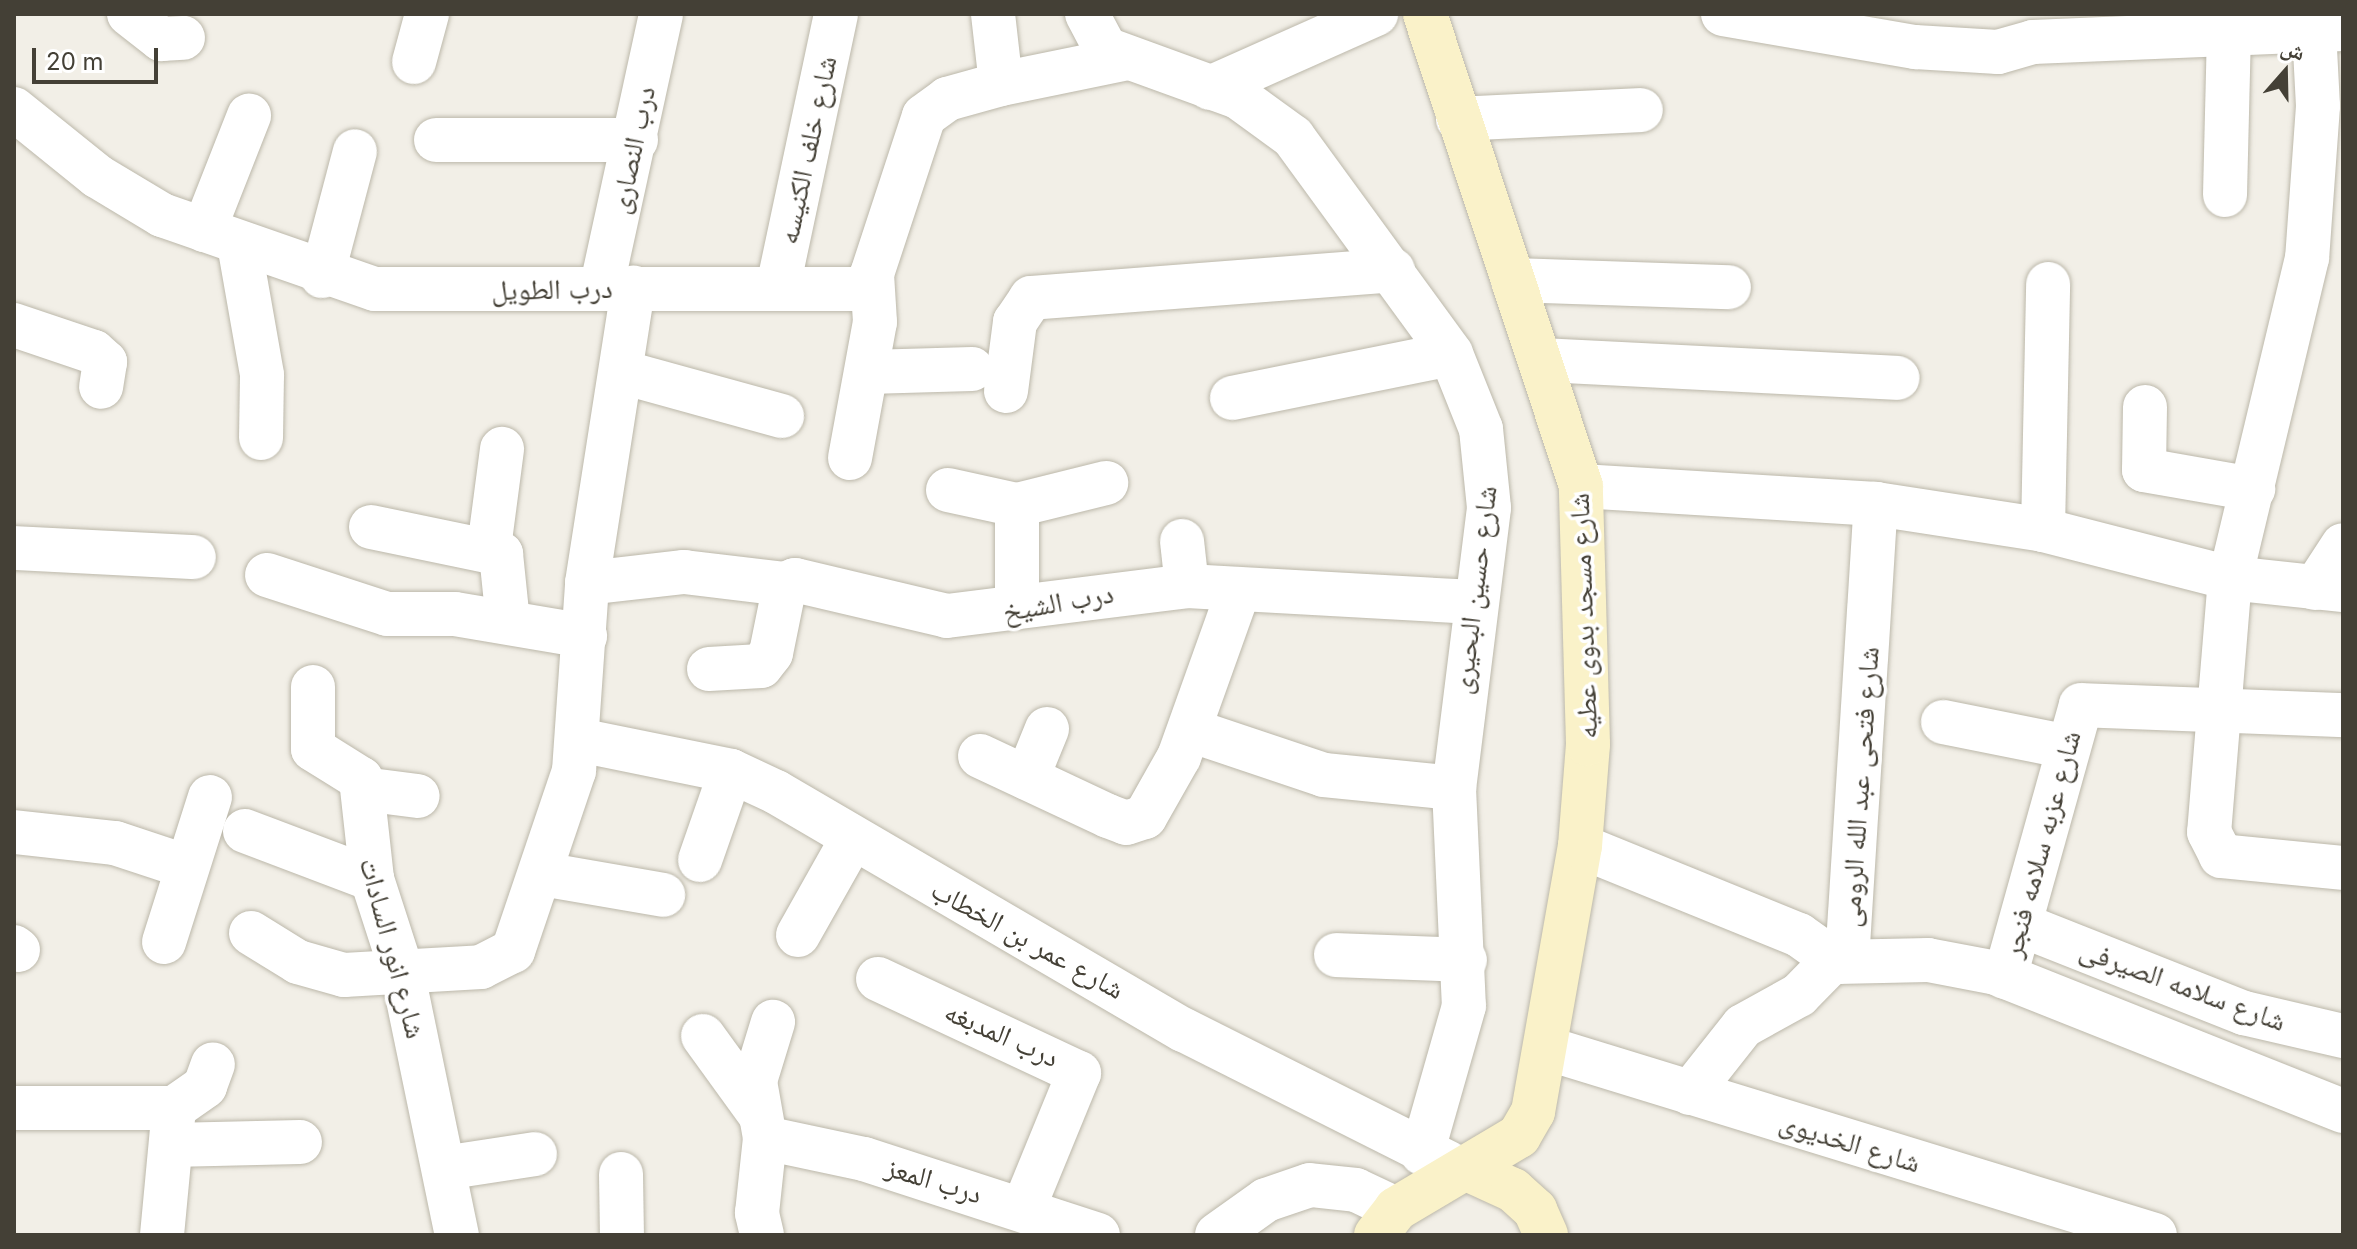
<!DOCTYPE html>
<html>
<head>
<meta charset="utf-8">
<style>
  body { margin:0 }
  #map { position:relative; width:2357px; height:1249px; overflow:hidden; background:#f2efe7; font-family:Inter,"Noto Naskh Arabic",sans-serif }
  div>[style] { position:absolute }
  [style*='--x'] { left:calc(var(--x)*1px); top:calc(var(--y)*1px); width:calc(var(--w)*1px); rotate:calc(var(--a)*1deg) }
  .roads { filter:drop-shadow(0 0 2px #bcb8aa) drop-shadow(0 0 2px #bcb8aa) }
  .street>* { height:44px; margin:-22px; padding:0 22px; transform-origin:22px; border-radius:22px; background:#fff }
  .secondary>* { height:44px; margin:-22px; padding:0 22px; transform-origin:22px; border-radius:22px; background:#faf2c9 }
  span { translate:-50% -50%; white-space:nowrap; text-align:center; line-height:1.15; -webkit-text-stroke:7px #fff; paint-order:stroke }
  .street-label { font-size:28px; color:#444036 }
  .frame { position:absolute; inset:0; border:16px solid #444036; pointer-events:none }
  .north { position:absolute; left:2245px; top:32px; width:80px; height:80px; -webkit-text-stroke:6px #fff; paint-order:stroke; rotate:20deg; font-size:22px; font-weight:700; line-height:32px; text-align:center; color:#444036 }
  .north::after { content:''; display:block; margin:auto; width:28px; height:36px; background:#444036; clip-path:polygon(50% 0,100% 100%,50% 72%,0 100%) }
  .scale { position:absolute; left:32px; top:48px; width:126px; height:36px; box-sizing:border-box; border:4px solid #444036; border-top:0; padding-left:10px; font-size:24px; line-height:28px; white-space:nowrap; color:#444036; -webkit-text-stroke:6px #fff; paint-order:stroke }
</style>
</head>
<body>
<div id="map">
  <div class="roads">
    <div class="street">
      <i style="--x:129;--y:14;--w:41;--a:38"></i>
      <i style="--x:161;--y:39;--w:22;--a:-3"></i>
      <i style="--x:993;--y:14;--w:70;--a:83.5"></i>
      <i style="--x:1087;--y:14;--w:40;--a:62"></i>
      <i style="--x:1106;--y:49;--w:140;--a:20"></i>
      <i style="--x:1238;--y:97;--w:68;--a:36"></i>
      <i style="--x:1293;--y:137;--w:268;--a:53.9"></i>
      <i style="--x:1451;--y:354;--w:81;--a:68.2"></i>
      <i style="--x:1481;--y:429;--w:79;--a:84.2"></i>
      <i style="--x:1489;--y:508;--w:282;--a:97.1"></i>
      <i style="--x:1454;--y:788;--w:218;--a:87.4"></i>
      <i style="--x:1464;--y:1006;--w:153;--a:105.9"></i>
      <i style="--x:1723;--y:14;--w:195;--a:9.8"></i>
      <i style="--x:1915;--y:47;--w:83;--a:3.4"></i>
      <i style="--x:1998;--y:52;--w:36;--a:-16"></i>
      <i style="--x:2033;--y:42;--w:310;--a:-2.4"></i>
      <i style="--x:2314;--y:30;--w:76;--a:87"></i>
      <i style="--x:2318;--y:106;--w:152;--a:94.1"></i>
      <i style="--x:2307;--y:258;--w:329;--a:103.5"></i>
      <i style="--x:2230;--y:578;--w:255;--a:94.7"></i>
      <i style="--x:2209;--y:832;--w:27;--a:63"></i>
      <i style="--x:2221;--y:856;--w:123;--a:5.6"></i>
      <i style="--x:414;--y:62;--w:50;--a:-74.8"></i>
      <i style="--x:1210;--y:88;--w:182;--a:-24"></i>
      <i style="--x:14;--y:109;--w:107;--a:38.9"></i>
      <i style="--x:97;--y:176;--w:76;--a:31"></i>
      <i style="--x:162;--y:215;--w:225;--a:19.2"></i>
      <i style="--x:375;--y:289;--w:497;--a:0"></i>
      <i style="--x:1458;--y:119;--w:183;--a:-2.8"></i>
      <i style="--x:436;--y:140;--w:200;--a:0"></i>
      <i style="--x:2225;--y:195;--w:161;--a:-88.6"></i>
      <i style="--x:204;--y:230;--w:123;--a:-68.5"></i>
      <i style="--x:239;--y:244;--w:133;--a:80"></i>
      <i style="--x:262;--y:375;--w:63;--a:90.9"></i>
      <i style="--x:322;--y:276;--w:129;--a:-75.2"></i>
      <i style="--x:1513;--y:280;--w:216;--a:1.9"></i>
      <i style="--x:602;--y:285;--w:277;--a:-77.7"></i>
      <i style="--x:778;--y:287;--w:279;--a:-78"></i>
      <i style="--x:14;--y:325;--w:84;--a:18.6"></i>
      <i style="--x:94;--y:352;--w:15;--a:42"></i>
      <i style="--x:105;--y:362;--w:25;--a:99"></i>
      <i style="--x:1543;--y:360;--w:355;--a:2.9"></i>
      <i style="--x:622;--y:372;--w:166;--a:15.4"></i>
      <i style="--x:868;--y:372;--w:104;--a:-1.7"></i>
      <i style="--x:1006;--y:391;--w:70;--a:-82.6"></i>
      <i style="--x:1015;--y:322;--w:29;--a:-56"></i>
      <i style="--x:1031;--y:298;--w:363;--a:-4.4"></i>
      <i style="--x:1232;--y:398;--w:223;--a:-11.4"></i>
      <i style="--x:2145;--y:407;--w:63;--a:90.9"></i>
      <i style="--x:2144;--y:470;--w:111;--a:9.9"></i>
      <i style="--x:850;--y:458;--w:138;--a:-79.6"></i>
      <i style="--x:875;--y:322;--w:48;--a:-93.6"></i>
      <i style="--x:872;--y:274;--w:166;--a:-71.8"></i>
      <i style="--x:924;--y:116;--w:29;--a:-36"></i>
      <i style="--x:947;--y:99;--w:56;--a:-15.5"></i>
      <i style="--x:1001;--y:84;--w:125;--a:-11.6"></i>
      <i style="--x:1581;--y:486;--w:296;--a:3.5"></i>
      <i style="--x:1876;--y:504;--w:169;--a:8.8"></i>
      <i style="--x:2043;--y:530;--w:193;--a:14.4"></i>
      <i style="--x:2230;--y:578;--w:114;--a:6.1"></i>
      <i style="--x:948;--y:490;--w:71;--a:12.3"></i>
      <i style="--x:1017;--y:505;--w:92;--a:-13.9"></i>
      <i style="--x:1017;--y:505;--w:102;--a:90"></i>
      <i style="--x:371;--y:527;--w:133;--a:11.7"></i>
      <i style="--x:501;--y:554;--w:68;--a:84.1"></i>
      <i style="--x:2043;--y:530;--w:246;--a:-88.8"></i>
      <i style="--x:1182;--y:541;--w:45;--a:83.7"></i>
      <i style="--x:14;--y:548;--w:180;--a:2.9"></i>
      <i style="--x:489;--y:548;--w:100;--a:-82.5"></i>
      <i style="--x:267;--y:575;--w:126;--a:18"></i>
      <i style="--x:387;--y:614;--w:68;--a:0"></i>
      <i style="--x:455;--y:614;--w:132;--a:9.6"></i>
      <i style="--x:587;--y:583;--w:98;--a:-6.5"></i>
      <i style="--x:684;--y:572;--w:102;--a:6.8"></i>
      <i style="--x:2315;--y:588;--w:51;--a:-56.9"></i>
      <i style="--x:709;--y:669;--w:52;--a:-3.3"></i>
      <i style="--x:761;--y:666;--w:16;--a:-52"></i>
      <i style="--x:771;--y:653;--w:70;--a:-78.5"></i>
      <i style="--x:785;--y:584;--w:11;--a:-22"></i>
      <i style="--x:795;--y:580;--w:156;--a:13.3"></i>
      <i style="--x:947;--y:616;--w:242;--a:-7.1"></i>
      <i style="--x:1187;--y:586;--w:288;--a:3.2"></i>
      <i style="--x:313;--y:687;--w:62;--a:90"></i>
      <i style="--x:313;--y:749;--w:57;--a:32"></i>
      <i style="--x:361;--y:779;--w:101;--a:83.7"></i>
      <i style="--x:372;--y:879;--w:101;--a:72.1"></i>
      <i style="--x:403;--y:975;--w:266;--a:78.3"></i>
      <i style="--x:1943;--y:722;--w:127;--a:11.3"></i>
      <i style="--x:1190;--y:730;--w:141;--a:18.6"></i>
      <i style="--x:1324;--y:775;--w:131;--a:5.7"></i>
      <i style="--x:579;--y:740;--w:155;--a:11.5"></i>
      <i style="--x:731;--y:771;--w:50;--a:25"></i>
      <i style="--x:776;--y:792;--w:472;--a:30.3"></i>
      <i style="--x:1184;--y:1030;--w:296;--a:26.7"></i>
      <i style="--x:980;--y:756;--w:141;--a:25.1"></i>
      <i style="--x:1108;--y:816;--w:19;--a:21"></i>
      <i style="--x:1126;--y:823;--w:20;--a:-18"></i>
      <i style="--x:1145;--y:817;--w:69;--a:-60.5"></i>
      <i style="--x:1179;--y:757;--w:178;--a:-70.3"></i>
      <i style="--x:1027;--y:778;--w:53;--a:-67.8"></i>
      <i style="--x:363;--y:789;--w:55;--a:7.3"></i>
      <i style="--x:245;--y:831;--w:136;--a:20.7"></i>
      <i style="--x:14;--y:832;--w:102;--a:6.2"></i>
      <i style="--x:115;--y:843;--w:76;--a:18.4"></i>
      <i style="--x:1580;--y:846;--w:236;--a:22.1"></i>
      <i style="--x:1799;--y:935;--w:47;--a:35.4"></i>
      <i style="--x:1837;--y:962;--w:91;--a:-1.3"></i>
      <i style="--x:1928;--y:960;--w:69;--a:10.8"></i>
      <i style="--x:1996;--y:973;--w:373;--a:21.7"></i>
      <i style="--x:700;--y:860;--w:94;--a:-70.8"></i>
      <i style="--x:542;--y:874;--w:123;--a:9.8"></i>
      <i style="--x:2024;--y:926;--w:237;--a:21.6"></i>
      <i style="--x:2244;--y:1013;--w:102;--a:13.1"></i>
      <i style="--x:251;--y:933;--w:55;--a:31.7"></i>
      <i style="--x:298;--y:962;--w:48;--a:15.8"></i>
      <i style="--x:344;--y:975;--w:137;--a:-3.3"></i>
      <i style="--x:481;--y:967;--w:36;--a:-27"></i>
      <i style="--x:513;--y:951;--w:190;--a:-71.3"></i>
      <i style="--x:574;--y:771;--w:188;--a:-86"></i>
      <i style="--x:587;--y:583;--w:299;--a:-81.1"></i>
      <i style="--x:798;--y:935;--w:108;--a:-60.6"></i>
      <i style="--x:164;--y:942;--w:152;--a:-72.4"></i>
      <i style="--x:14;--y:947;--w:5;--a:37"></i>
      <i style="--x:1336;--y:955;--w:129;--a:2.2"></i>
      <i style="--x:2005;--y:977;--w:282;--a:-74.4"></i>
      <i style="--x:2081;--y:705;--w:262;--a:2.2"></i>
      <i style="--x:878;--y:979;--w:222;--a:25.1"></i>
      <i style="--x:1079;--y:1073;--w:145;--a:112.3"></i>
      <i style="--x:703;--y:1036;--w:94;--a:54.1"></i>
      <i style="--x:1546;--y:1048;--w:637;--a:17.07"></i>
      <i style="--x:1690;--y:1093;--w:85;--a:-51.7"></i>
      <i style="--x:1743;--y:1026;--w:64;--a:-29"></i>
      <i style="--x:1799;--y:995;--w:70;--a:-45.6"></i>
      <i style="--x:1848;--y:945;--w:442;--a:-86.4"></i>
      <i style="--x:14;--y:1108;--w:160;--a:0"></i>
      <i style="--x:765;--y:1138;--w:101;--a:12"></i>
      <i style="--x:864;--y:1159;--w:246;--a:18"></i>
      <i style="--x:171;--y:1145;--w:129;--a:-1.3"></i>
      <i style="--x:444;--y:1168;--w:92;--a:-8.7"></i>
      <i style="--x:621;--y:1174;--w:61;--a:89.1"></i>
      <i style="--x:162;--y:1235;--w:128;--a:-84.6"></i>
      <i style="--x:174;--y:1108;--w:38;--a:-35"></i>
      <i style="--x:205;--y:1086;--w:23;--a:-70"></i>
      <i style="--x:762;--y:1235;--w:23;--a:-103"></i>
      <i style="--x:757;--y:1213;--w:75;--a:-83.9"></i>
      <i style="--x:765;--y:1138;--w:58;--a:-100"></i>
      <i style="--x:755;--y:1081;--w:62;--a:-73"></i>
      <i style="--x:1217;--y:1235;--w:60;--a:-35.5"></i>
      <i style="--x:1266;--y:1200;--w:46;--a:-18.8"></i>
      <i style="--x:1310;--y:1185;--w:46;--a:6.2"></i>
      <i style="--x:1356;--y:1190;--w:44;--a:25.4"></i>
    </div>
    <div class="secondary">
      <i style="--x:1467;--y:1169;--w:51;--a:24.5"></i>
      <i style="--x:1513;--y:1190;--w:30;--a:42"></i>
      <i style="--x:1535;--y:1210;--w:27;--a:66"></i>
      <i style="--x:1376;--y:1235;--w:33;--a:-52"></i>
      <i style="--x:1396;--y:1209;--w:143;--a:-30.7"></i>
      <i style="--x:1519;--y:1136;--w:28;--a:-60"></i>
      <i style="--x:1533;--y:1112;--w:270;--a:-80"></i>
      <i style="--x:1580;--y:846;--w:102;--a:-85.5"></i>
      <i style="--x:1588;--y:744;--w:258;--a:-91.6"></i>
      <i style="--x:1581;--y:486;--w:497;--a:-108.3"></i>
    </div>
  </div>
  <div class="street-label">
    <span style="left:632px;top:150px;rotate:-78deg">درب النصارى</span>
    <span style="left:807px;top:150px;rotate:-78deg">شارع خلف الكنيسه</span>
    <span style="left:552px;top:289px;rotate:-1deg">درب الطويل</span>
    <span style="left:1474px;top:590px;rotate:-83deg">شارع حسين البحيرى</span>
    <span style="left:1058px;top:602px;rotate:-10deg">درب الشيخ</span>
    <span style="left:1583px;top:616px;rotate:-92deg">شارع مسجد بدوى عطيه</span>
    <span style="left:1859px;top:787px;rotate:-86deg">شارع فتحى عبد الله الرومى</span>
    <span style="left:2041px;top:844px;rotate:-75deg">شارع عزبه سلامه فنجر</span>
    <span style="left:1028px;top:939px;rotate:29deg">شارع عمر بن الخطاب</span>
    <span style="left:393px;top:948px;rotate:75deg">شارع انور السادات</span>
    <span style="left:2183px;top:985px;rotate:20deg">شارع سلامه الصيرفى</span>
    <span style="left:1002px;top:1034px;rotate:24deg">درب المدبغه</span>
    <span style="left:1850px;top:1142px;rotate:17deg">شارع الخديوى</span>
    <span style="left:934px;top:1180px;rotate:17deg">درب المعز</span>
  </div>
  <div class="frame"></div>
  <div class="north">ش</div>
  <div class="scale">20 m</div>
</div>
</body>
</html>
